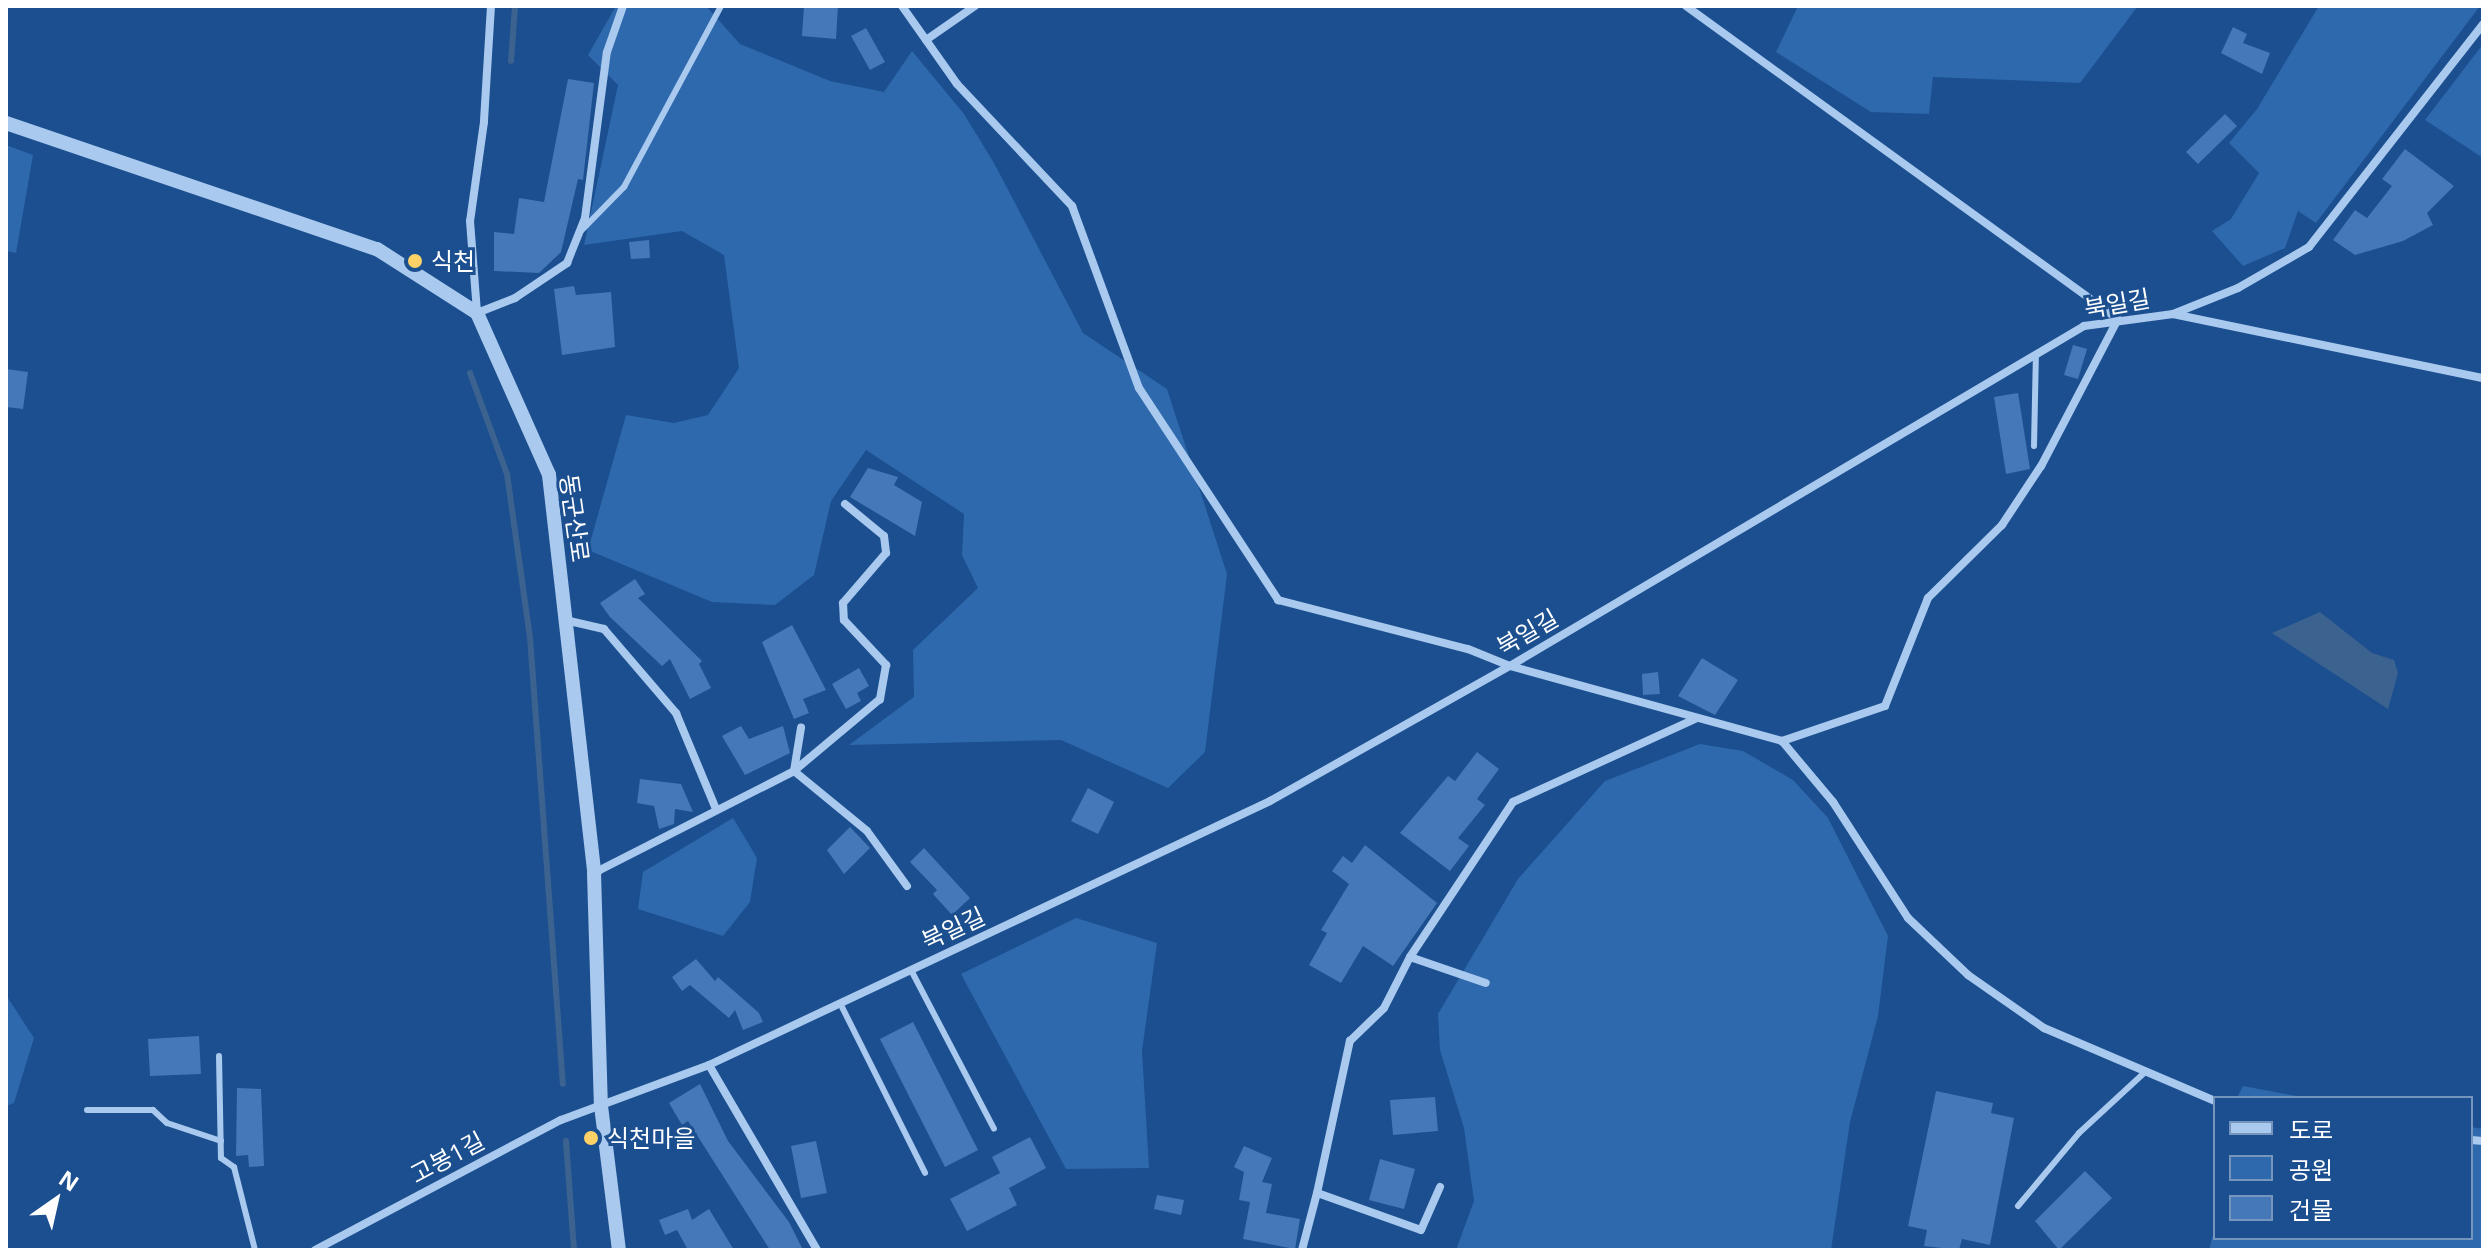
<!DOCTYPE html>
<html>
<head>
<meta charset="utf-8">
<style>
  body { margin:0 }
  #map { position:relative; width:2489px; height:1256px; overflow:hidden; background:#1b4f8f; font-family:"Open Sans","Noto Sans KR",sans-serif }
  div>[style] { position:absolute }
  [style*='--x'] { left:calc(var(--x)*1px); top:calc(var(--y)*1px); width:calc(var(--w)*1px); rotate:calc(var(--a)*1deg) }
  .green>* { inset:0; background:#2e69ad }
  .water>* { inset:0; background:#3c6290 }
  .stream>* { height:6px; margin:-3px; padding:0 3px; transform-origin:3px; border-radius:3px; background:#3c6290 }
  .building>* { inset:0; background:#4478b7 }
  .service>* { height:6px; margin:-3px; padding:0 3px; transform-origin:3px; border-radius:3px; background:#a9c9ee }
  .minor>* { height:8px; margin:-4px; padding:0 4px; transform-origin:4px; border-radius:4px; background:#a9c9ee }
  .tertiary>* { height:14px; margin:-7px; padding:0 7px; transform-origin:7px; border-radius:7px; background:#a9c9ee }
  .dots>* { width:22px; height:22px; translate:-50% -50%; box-sizing:border-box; border:4px solid #1b4f8f; border-radius:50% }
  span { translate:-50% -50%; white-space:nowrap; text-align:center; line-height:1.15; -webkit-text-stroke:6px #1b4f8f; paint-order:stroke }
  .poi-label { font-size:24px; color:#fff }
  .left { translate:0 -50%; text-align:left }
  .street-label { font-size:24px; color:#fff }
  .frame { position:absolute; inset:0; border:8px solid #fff; pointer-events:none }
  .legend { position:absolute; left:2213px; top:1096px; width:260px; height:144px; box-sizing:border-box; background:#1b4f8f; border:2px solid #7695bc; margin:0; padding:10px 14px; list-style:none; font-size:24px; color:#fff }
  .legend li { display:flex; align-items:center; gap:16px; height:40px }
  .legend b { width:40px; border:2px solid #7695bc }
  .north { position:absolute; left:16px; top:1160px; width:80px; height:80px; -webkit-text-stroke:6px #1b4f8f; paint-order:stroke; rotate:34deg; font-size:22px; font-weight:700; line-height:32px; text-align:center; color:#fff }
  .north::after { content:''; display:block; margin:auto; width:28px; height:36px; background:#fff; clip-path:polygon(50% 0,100% 100%,50% 72%,0 100%) }
</style>
</head>
<body>
<div id="map">
  <div class="green">
    <i style="clip-path:polygon(616px 6px,706px 6px,740px 44px,830px 81px,884px 92px,912px 51px,964px 114px,994px 163px,1083px 333px,1167px 389px,1227px 574px,1205px 752px,1168px 788px,1061px 740px,849px 745px,914px 697px,913px 650px,978px 588px,962px 555px,964px 514px,866px 450px,831px 501px,814px 575px,775px 605px,712px 602px,588px 550px,626px 415px,674px 423px,708px 415px,739px 368px,724px 255px,682px 231px,584px 245px,618px 85px,588px 55px)"></i>
    <i style="clip-path:polygon(1798px 6px,2138px 6px,2080px 83px,1933px 77px,1929px 114px,1871px 112px,1776px 52px)"></i>
    <i style="clip-path:polygon(2319px 6px,2480px 6px,2316px 223px,2298px 211px,2285px 248px,2243px 266px,2212px 231px,2231px 219px,2259px 173px,2229px 143px,2257px 109px)"></i>
    <i style="clip-path:polygon(2483px 44px,2483px 158px,2425px 120px)"></i>
    <i style="clip-path:polygon(6px 145px,33px 155px,16px 253px,6px 251px)"></i>
    <i style="clip-path:polygon(1700px 744px,1743px 751px,1793px 780px,1828px 818px,1888px 936px,1878px 1016px,1850px 1122px,1831px 1250px,1456px 1250px,1474px 1201px,1464px 1128px,1440px 1050px,1438px 1014px,1518px 879px,1605px 781px)"></i>
    <i style="clip-path:polygon(733px 818px,757px 858px,750px 902px,723px 936px,638px 909px,643px 872px)"></i>
    <i style="clip-path:polygon(1076px 918px,1157px 943px,1142px 1051px,1149px 1168px,1066px 1169px,961px 974px)"></i>
    <i style="clip-path:polygon(6px 995px,34px 1038px,14px 1103px,6px 1106px)"></i>
    <i style="clip-path:polygon(2243px 1086px,2307px 1098px,2237px 1098px)"></i>
    <i style="clip-path:polygon(2471px 1127px,2483px 1129px,2483px 1250px,2209px 1250px,2215px 1227px,2215px 1238px,2471px 1238px)"></i>
  </div>
  <div class="water">
    <i style="clip-path:polygon(2320px 612px,2372px 653px,2394px 660px,2398px 673px,2388px 709px,2272px 633px)"></i>
  </div>
  <div class="stream">
    <i style="--x:511;--y:61;--w:55;--a:-85.8"></i>
    <i style="--x:470;--y:373;--w:108;--a:69.9"></i>
    <i style="--x:507;--y:474;--w:165;--a:82"></i>
    <i style="--x:530;--y:637;--w:448;--a:85.8"></i>
    <i style="--x:566;--y:1141;--w:109;--a:85.8"></i>
  </div>
  <div class="building">
    <i style="clip-path:polygon(804px 6px,838px 6px,836px 39px,802px 36px)"></i>
    <i style="clip-path:polygon(2233px 27px,2247px 34px,2243px 43px,2270px 53px,2262px 74px,2221px 53px)"></i>
    <i style="clip-path:polygon(866px 28px,885px 62px,870px 70px,851px 36px)"></i>
    <i style="clip-path:polygon(568px 79px,594px 83px,583px 180px,578px 179px,561px 252px,539px 273px,494px 271px,494px 232px,514px 234px,519px 198px,544px 202px)"></i>
    <i style="clip-path:polygon(2225px 114px,2237px 126px,2198px 164px,2186px 152px)"></i>
    <i style="clip-path:polygon(2405px 149px,2454px 186px,2427px 213px,2433px 225px,2403px 241px,2355px 255px,2333px 240px,2355px 210px,2367px 218px,2392px 186px,2382px 179px)"></i>
    <i style="clip-path:polygon(649px 240px,650px 258px,631px 259px,629px 242px)"></i>
    <i style="clip-path:polygon(574px 286px,576px 295px,611px 292px,615px 347px,562px 355px,554px 289px)"></i>
    <i style="clip-path:polygon(2073px 345px,2087px 349px,2078px 379px,2064px 375px)"></i>
    <i style="clip-path:polygon(6px 369px,28px 372px,23px 409px,6px 407px)"></i>
    <i style="clip-path:polygon(2018px 393px,2030px 469px,2006px 474px,1994px 397px)"></i>
    <i style="clip-path:polygon(868px 468px,898px 477px,894px 485px,922px 502px,915px 536px,850px 497px)"></i>
    <i style="clip-path:polygon(635px 579px,645px 594px,638px 598px,702px 661px,699px 664px,711px 688px,690px 699px,670px 659px,662px 666px,610px 617px,600px 603px)"></i>
    <i style="clip-path:polygon(792px 625px,826px 690px,803px 699px,809px 713px,794px 719px,762px 642px)"></i>
    <i style="clip-path:polygon(1702px 658px,1738px 680px,1715px 715px,1678px 696px)"></i>
    <i style="clip-path:polygon(859px 668px,869px 686px,857px 693px,861px 701px,846px 709px,832px 684px)"></i>
    <i style="clip-path:polygon(1658px 672px,1660px 694px,1643px 695px,1642px 674px)"></i>
    <i style="clip-path:polygon(741px 726px,749px 739px,783px 726px,790px 753px,745px 775px,722px 736px)"></i>
    <i style="clip-path:polygon(1477px 752px,1499px 769px,1477px 799px,1485px 805px,1458px 838px,1469px 846px,1450px 871px,1400px 833px,1448px 776px,1455px 781px)"></i>
    <i style="clip-path:polygon(640px 779px,681px 784px,693px 812px,675px 809px,674px 824px,659px 829px,654px 806px,637px 803px)"></i>
    <i style="clip-path:polygon(1088px 788px,1114px 802px,1098px 834px,1071px 821px)"></i>
    <i style="clip-path:polygon(850px 827px,870px 848px,844px 874px,827px 850px)"></i>
    <i style="clip-path:polygon(1365px 845px,1437px 903px,1393px 966px,1363px 946px,1341px 983px,1309px 965px,1327px 933px,1321px 930px,1349px 884px,1332px 871px,1343px 856px,1352px 863px)"></i>
    <i style="clip-path:polygon(924px 848px,970px 898px,952px 915px,933px 894px,937px 890px,910px 862px)"></i>
    <i style="clip-path:polygon(696px 959px,715px 981px,718px 977px,759px 1013px,763px 1022px,743px 1030px,735px 1010px,729px 1018px,690px 985px,682px 991px,672px 977px)"></i>
    <i style="clip-path:polygon(913px 1022px,978px 1150px,945px 1167px,880px 1039px)"></i>
    <i style="clip-path:polygon(199px 1036px,201px 1074px,150px 1076px,148px 1039px)"></i>
    <i style="clip-path:polygon(700px 1084px,728px 1141px,789px 1222px,803px 1250px,770px 1250px,688px 1121px,682px 1125px,669px 1103px)"></i>
    <i style="clip-path:polygon(237px 1088px,261px 1089px,264px 1166px,249px 1167px,248px 1155px,236px 1156px)"></i>
    <i style="clip-path:polygon(1936px 1091px,1993px 1103px,1991px 1113px,2014px 1118px,1990px 1245px,1962px 1239px,1959px 1250px,1924px 1246px,1927px 1230px,1908px 1226px)"></i>
    <i style="clip-path:polygon(1435px 1097px,1438px 1131px,1393px 1135px,1390px 1100px)"></i>
    <i style="clip-path:polygon(1030px 1137px,1046px 1168px,1009px 1188px,1017px 1205px,967px 1231px,950px 1199px,1000px 1173px,992px 1157px)"></i>
    <i style="clip-path:polygon(816px 1141px,827px 1193px,801px 1198px,791px 1146px)"></i>
    <i style="clip-path:polygon(1244px 1146px,1272px 1158px,1262px 1182px,1272px 1184px,1266px 1213px,1300px 1219px,1295px 1249px,1243px 1239px,1250px 1202px,1239px 1200px,1244px 1172px,1234px 1167px)"></i>
    <i style="clip-path:polygon(1380px 1159px,1415px 1169px,1404px 1209px,1369px 1200px)"></i>
    <i style="clip-path:polygon(2085px 1171px,2112px 1198px,2059px 1250px,2035px 1221px)"></i>
    <i style="clip-path:polygon(1157px 1195px,1184px 1200px,1181px 1215px,1154px 1209px)"></i>
    <i style="clip-path:polygon(688px 1209px,692px 1220px,709px 1209px,734px 1250px,688px 1250px,677px 1230px,665px 1235px,659px 1220px)"></i>
  </div>
  <div class="service">
    <i style="--x:581;--y:231;--w:62;--a:-45.7"></i>
    <i style="--x:624;--y:187;--w:205;--a:-61.8"></i>
    <i style="--x:2034;--y:446;--w:92;--a:-88.8"></i>
    <i style="--x:911;--y:970;--w:179;--a:62.4"></i>
    <i style="--x:840;--y:1003;--w:190;--a:63.4"></i>
    <i style="--x:219;--y:1056;--w:102;--a:88.9"></i>
    <i style="--x:221;--y:1158;--w:16;--a:35"></i>
    <i style="--x:234;--y:1167;--w:86;--a:75.8"></i>
    <i style="--x:87;--y:1110;--w:66;--a:0"></i>
    <i style="--x:153;--y:1110;--w:19;--a:43"></i>
    <i style="--x:167;--y:1123;--w:57;--a:18.4"></i>
    <i style="--x:2018;--y:1206;--w:95;--a:-50.1"></i>
    <i style="--x:2079;--y:1133;--w:90;--a:-42.7"></i>
  </div>
  <div class="minor">
    <i style="--x:491;--y:6;--w:116;--a:93.5"></i>
    <i style="--x:484;--y:122;--w:100;--a:98"></i>
    <i style="--x:470;--y:221;--w:92;--a:85.6"></i>
    <i style="--x:477;--y:313;--w:41;--a:-21.5"></i>
    <i style="--x:515;--y:298;--w:63;--a:-33.9"></i>
    <i style="--x:567;--y:263;--w:48;--a:-68.2"></i>
    <i style="--x:585;--y:218;--w:167;--a:-82.5"></i>
    <i style="--x:607;--y:52;--w:49;--a:-70.8"></i>
    <i style="--x:902;--y:6;--w:95;--a:54.8"></i>
    <i style="--x:957;--y:84;--w:168;--a:46.7"></i>
    <i style="--x:1072;--y:206;--w:194;--a:69.8"></i>
    <i style="--x:1139;--y:388;--w:254;--a:56.7"></i>
    <i style="--x:1278;--y:600;--w:196;--a:14.5"></i>
    <i style="--x:1468;--y:649;--w:45;--a:22"></i>
    <i style="--x:1510;--y:666;--w:282;--a:15.4"></i>
    <i style="--x:1782;--y:741;--w:80;--a:50.1"></i>
    <i style="--x:1833;--y:802;--w:138;--a:57.1"></i>
    <i style="--x:1908;--y:918;--w:83;--a:43.5"></i>
    <i style="--x:1968;--y:975;--w:93;--a:34.9"></i>
    <i style="--x:2044;--y:1028;--w:186;--a:23.1"></i>
    <i style="--x:1686;--y:6;--w:533;--a:35.92"></i>
    <i style="--x:2118;--y:319;--w:166;--a:117.6"></i>
    <i style="--x:2041;--y:466;--w:71;--a:123.5"></i>
    <i style="--x:2002;--y:525;--w:104;--a:135.4"></i>
    <i style="--x:1928;--y:598;--w:116;--a:111.7"></i>
    <i style="--x:1885;--y:706;--w:109;--a:161.2"></i>
    <i style="--x:926;--y:40;--w:60;--a:-34.8"></i>
    <i style="--x:2173;--y:314;--w:70;--a:-21.8"></i>
    <i style="--x:2238;--y:288;--w:82;--a:-30"></i>
    <i style="--x:2309;--y:247;--w:283;--a:-52"></i>
    <i style="--x:845;--y:504;--w:50;--a:39.4"></i>
    <i style="--x:884;--y:536;--w:17;--a:83"></i>
    <i style="--x:886;--y:553;--w:66;--a:130.7"></i>
    <i style="--x:843;--y:603;--w:17;--a:87"></i>
    <i style="--x:844;--y:620;--w:62;--a:47"></i>
    <i style="--x:886;--y:665;--w:35;--a:100"></i>
    <i style="--x:880;--y:699;--w:112;--a:140.1"></i>
    <i style="--x:794;--y:771;--w:94;--a:39.4"></i>
    <i style="--x:867;--y:831;--w:68;--a:54"></i>
    <i style="--x:565;--y:620;--w:40;--a:13"></i>
    <i style="--x:604;--y:629;--w:111;--a:49.4"></i>
    <i style="--x:676;--y:713;--w:104;--a:67.4"></i>
    <i style="--x:594;--y:873;--w:225;--a:-27"></i>
    <i style="--x:794;--y:771;--w:44;--a:-80.8"></i>
    <i style="--x:1410;--y:957;--w:80;--a:18.9"></i>
    <i style="--x:709;--y:1065;--w:214;--a:59.7"></i>
    <i style="--x:2471;--y:1140;--w:12;--a:5"></i>
    <i style="--x:1440;--y:1187;--w:47;--a:113.8"></i>
    <i style="--x:1421;--y:1230;--w:110;--a:-160.4"></i>
    <i style="--x:1317;--y:1193;--w:156;--a:-77.8"></i>
    <i style="--x:1350;--y:1041;--w:47;--a:-44.1"></i>
    <i style="--x:1384;--y:1008;--w:57;--a:-63"></i>
    <i style="--x:1410;--y:957;--w:186;--a:-56.4"></i>
    <i style="--x:1513;--y:802;--w:202;--a:-24.5"></i>
    <i style="--x:315;--y:1250;--w:278;--a:-27.9"></i>
    <i style="--x:561;--y:1120;--w:158;--a:-20.4"></i>
    <i style="--x:709;--y:1065;--w:620;--a:-25.2"></i>
    <i style="--x:1270;--y:801;--w:275;--a:-29.4"></i>
    <i style="--x:1510;--y:666;--w:667;--a:-30.64"></i>
    <i style="--x:2084;--y:326;--w:90;--a:-7.7"></i>
    <i style="--x:2173;--y:314;--w:317;--a:11.7"></i>
    <i style="--x:1302;--y:1250;--w:59;--a:-75.3"></i>
  </div>
  <div class="tertiary">
    <i style="--x:6;--y:123;--w:392;--a:18.8"></i>
    <i style="--x:377;--y:249;--w:119;--a:32.6"></i>
    <i style="--x:477;--y:313;--w:177;--a:66"></i>
    <i style="--x:549;--y:475;--w:401;--a:83.5"></i>
    <i style="--x:594;--y:873;--w:233;--a:88.3"></i>
    <i style="--x:601;--y:1106;--w:145;--a:82.9"></i>
  </div>
  <div class="dots">
    <i style="left:415px;top:261px;background:#ffd166"></i>
    <i style="left:591px;top:1138px;background:#ffd166"></i>
  </div>
  <div class="poi-label">
    <span class="left" style="left:431px;top:261px">식천</span>
    <span class="left" style="left:607px;top:1138px">식천마을</span>
  </div>
  <div class="street-label">
    <span style="left:2117px;top:303px;rotate:-10deg">북일길</span>
    <span style="left:575px;top:518px;rotate:82deg">동군산로</span>
    <span style="left:1527px;top:632px;rotate:-30deg">북일길</span>
    <span style="left:953px;top:928px;rotate:-25deg">북일길</span>
    <span style="left:447px;top:1157px;rotate:-28deg">고봉1길</span>
  </div>
  <div class="frame"></div>
  <ul class="legend">
  <li><b style="height:10px;background:#a9c9ee"></b>도로</li>
  <li><b style="height:22px;background:#2e69ad"></b>공원</li>
  <li><b style="height:22px;background:#4478b7"></b>건물</li>
  </ul>
  <div class="north">N</div>
</div>
</body>
</html>
